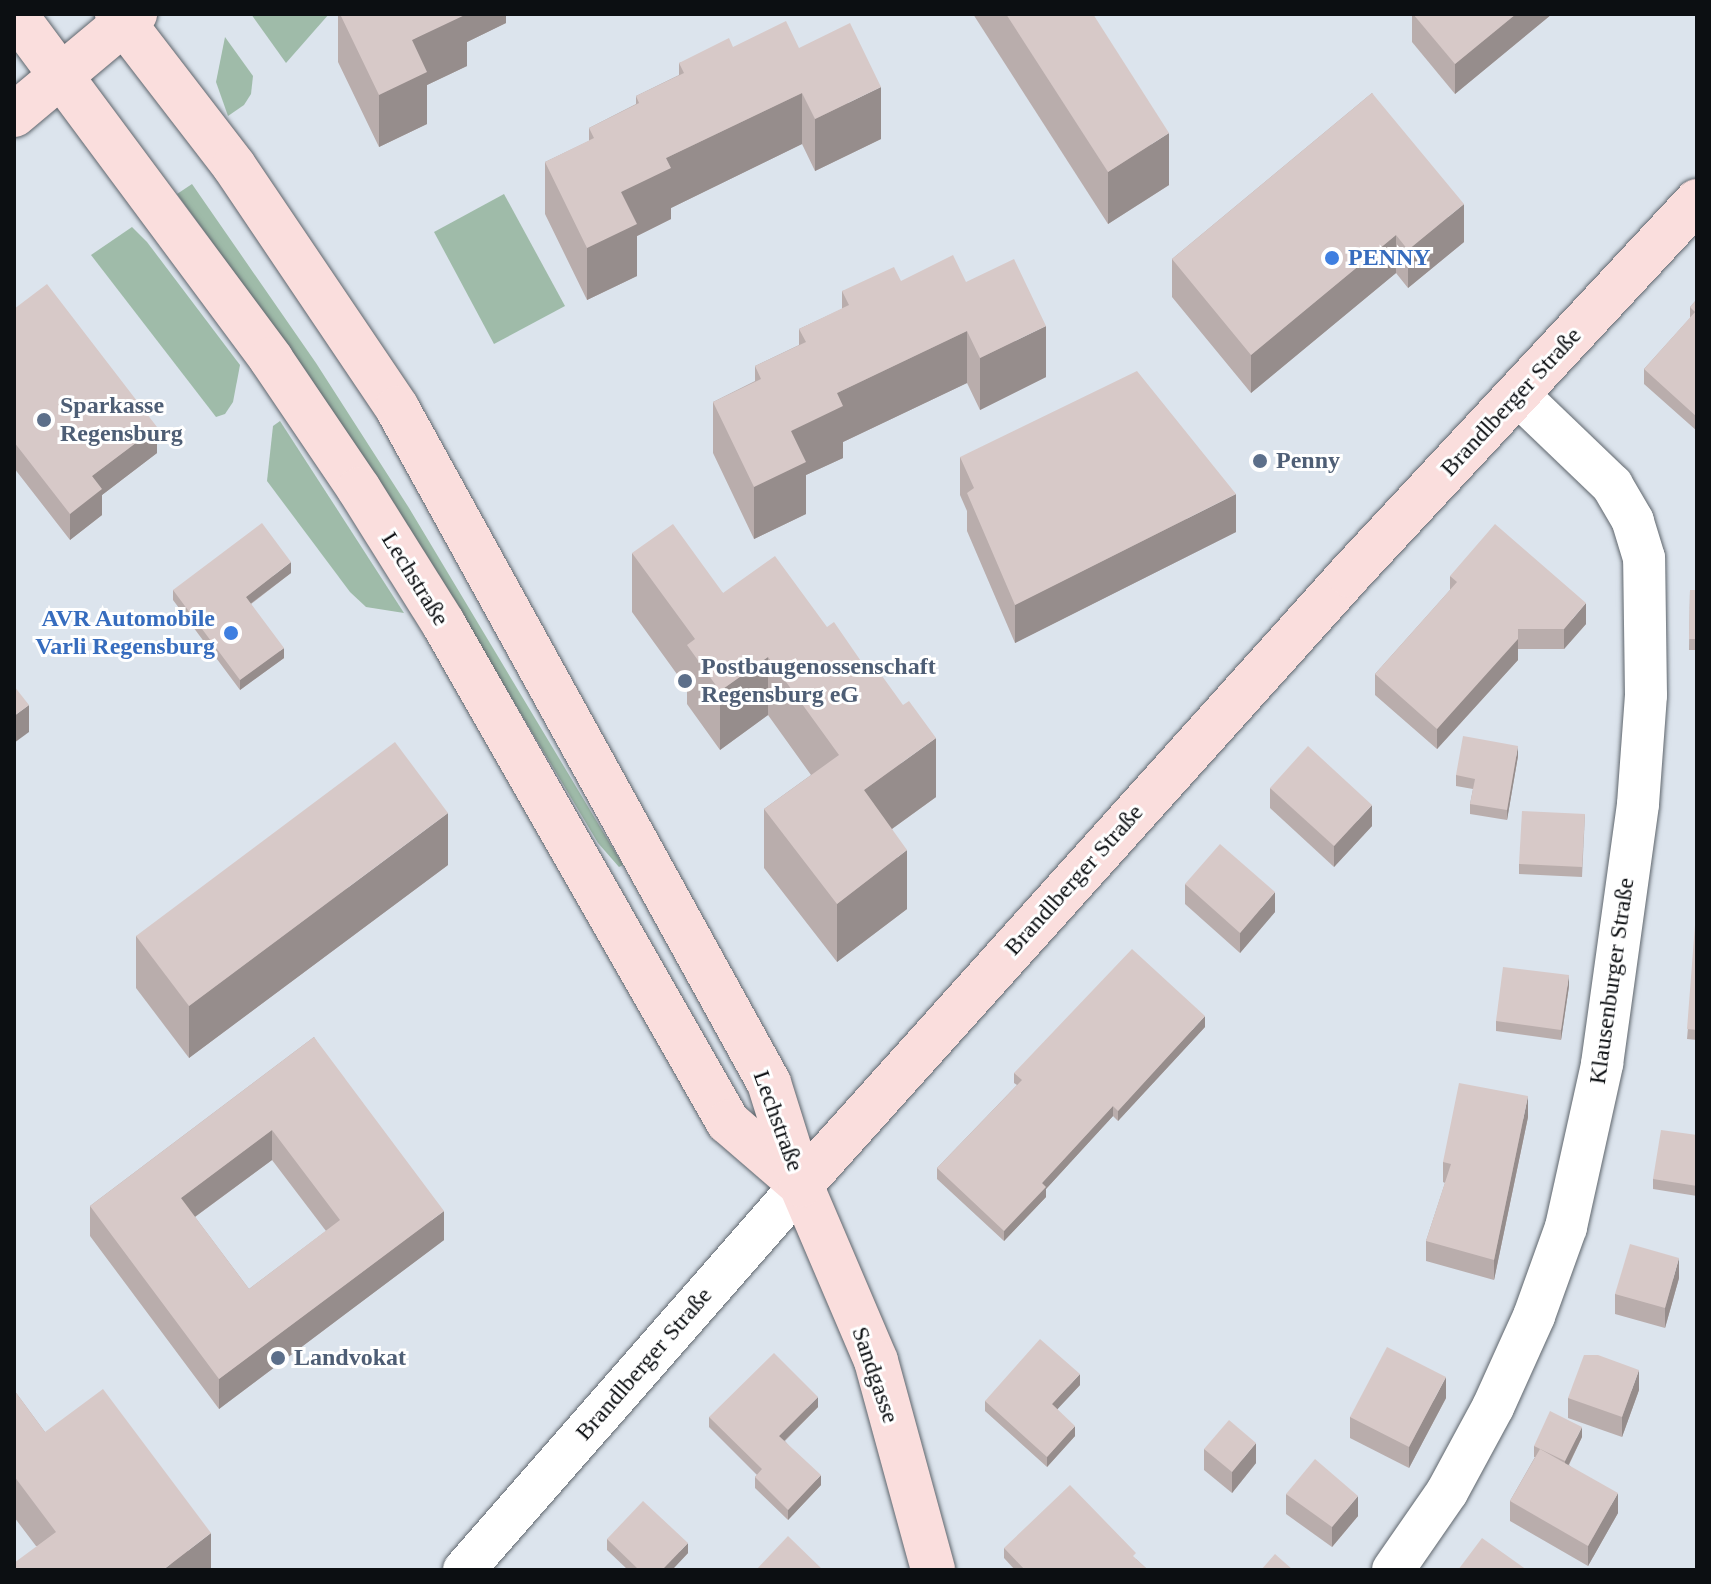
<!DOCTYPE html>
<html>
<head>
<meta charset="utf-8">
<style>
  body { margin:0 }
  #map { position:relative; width:1711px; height:1584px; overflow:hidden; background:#dce4ed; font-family:Georgia,serif }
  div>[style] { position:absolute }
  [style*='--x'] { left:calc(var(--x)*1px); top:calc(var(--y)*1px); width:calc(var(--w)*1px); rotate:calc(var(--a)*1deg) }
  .green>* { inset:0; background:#9fbba9 }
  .roads { filter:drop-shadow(0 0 2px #5f666d) drop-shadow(0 0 2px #5f666d) }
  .street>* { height:42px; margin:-21px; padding:0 21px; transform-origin:21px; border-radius:21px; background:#fff }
  .secondary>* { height:44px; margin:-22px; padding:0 22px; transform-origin:22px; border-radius:22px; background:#fadedd }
  .wall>* { inset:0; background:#b9adac }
  .shaded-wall>* { inset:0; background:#968d8c }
  .building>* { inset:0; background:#d7c9c8 }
  .dots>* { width:22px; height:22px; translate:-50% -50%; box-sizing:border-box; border:4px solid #fff; border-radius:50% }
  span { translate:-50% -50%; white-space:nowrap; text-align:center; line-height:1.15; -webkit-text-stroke:6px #fff; paint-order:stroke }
  .shop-label { font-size:24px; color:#366cbe; font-weight:700 }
  .left { translate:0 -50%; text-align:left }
  .right { translate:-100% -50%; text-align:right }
  .street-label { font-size:24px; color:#0c0f12 }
  .service-label { font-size:24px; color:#4e5e75; font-weight:700 }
  .frame { position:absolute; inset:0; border:16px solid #0c0f12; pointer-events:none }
</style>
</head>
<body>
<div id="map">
  <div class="green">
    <i style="clip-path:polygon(251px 14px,329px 14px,286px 63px)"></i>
    <i style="clip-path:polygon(225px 37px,253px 76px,251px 94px,244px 105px,228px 116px,216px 82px)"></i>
    <i style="clip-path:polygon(192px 184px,316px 363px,409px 508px,623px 865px,619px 867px,598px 843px,464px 618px,306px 371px,177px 194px)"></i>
    <i style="clip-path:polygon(504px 194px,565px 306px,494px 344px,434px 232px)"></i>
    <i style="clip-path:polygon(132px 227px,147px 242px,240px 365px,233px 402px,225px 414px,216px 417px,91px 255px)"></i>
    <i style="clip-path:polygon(280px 421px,335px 506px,404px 613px,366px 607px,350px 592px,267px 481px,273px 426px)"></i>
  </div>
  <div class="roads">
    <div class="street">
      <i style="--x:464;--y:1570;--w:512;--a:-48.8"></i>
      <i style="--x:1393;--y:1570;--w:95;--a:-55.3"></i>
      <i style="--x:1447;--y:1492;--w:97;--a:-61.6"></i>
      <i style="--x:1493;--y:1407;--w:100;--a:-65.7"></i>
      <i style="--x:1534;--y:1316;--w:95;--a:-70.2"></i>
      <i style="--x:1566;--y:1227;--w:167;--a:-77.5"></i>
      <i style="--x:1602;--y:1064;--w:262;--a:-82.1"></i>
      <i style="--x:1638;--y:804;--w:109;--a:-85.8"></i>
      <i style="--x:1646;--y:695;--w:137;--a:-90.8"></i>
      <i style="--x:1644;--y:558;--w:39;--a:-107"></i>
      <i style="--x:1633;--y:521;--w:42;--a:-120.3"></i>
      <i style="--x:1612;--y:485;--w:130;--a:-136.2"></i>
    </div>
    <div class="secondary">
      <i style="--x:15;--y:14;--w:430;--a:53.4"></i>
      <i style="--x:271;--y:359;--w:157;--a:55.9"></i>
      <i style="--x:359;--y:489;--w:158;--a:57.9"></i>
      <i style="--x:443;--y:623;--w:575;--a:60.27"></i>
      <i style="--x:728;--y:1122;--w:96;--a:40.8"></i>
      <i style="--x:117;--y:14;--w:192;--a:52.4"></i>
      <i style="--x:234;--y:166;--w:292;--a:56"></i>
      <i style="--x:397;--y:408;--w:771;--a:61.14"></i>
      <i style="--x:769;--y:1083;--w:107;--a:72.6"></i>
      <i style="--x:801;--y:1185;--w:191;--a:66.9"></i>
      <i style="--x:876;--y:1361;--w:217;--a:74.7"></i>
      <i style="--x:14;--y:115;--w:158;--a:-39.9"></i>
      <i style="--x:801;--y:1185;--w:820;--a:-48.06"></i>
      <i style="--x:1349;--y:575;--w:511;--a:-47.06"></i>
    </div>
  </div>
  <div class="wall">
    <i style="clip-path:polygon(338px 14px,506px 14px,506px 23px,467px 42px,467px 66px,427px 85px,427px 124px,379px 147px,338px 62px)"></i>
    <i style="clip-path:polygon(973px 14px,1093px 14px,1169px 185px,1108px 224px)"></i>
    <i style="clip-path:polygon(1412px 14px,1552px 14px,1455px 94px,1412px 42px)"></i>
    <i style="clip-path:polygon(733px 47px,799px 48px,881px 139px,815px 171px,802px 144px,671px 208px,671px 219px,637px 236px,637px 276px,587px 300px,545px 214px,545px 162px,589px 141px,589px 128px,636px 104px,636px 96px,679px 75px,679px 63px)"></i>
    <i style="clip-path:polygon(1372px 93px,1464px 242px,1408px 288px,1396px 273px,1251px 393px,1172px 297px,1172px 259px)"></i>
    <i style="clip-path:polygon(901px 281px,966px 282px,1046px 377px,980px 410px,967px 383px,843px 442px,843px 458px,806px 475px,806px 514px,754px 539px,713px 453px,713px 402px,755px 381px,755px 366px,799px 345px,799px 329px,842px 309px,842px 291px)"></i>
    <i style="clip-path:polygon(1697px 299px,1697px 431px,1644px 384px,1644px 369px,1690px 318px,1690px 307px)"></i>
    <i style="clip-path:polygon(14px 309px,157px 453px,102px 495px,102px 515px,70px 540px,14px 468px)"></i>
    <i style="clip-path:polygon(960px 457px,1236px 532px,1015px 643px,967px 531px,967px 511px,960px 495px)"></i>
    <i style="clip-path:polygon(632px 553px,723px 593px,936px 797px,892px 829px,907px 909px,837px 962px,764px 868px,764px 809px,811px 775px,768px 715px,720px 750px,687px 704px,687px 688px,632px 612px)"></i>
    <i style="clip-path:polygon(291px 573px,251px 604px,284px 658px,240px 690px,173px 600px,173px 590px)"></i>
    <i style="clip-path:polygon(1450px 576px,1586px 624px,1564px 649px,1518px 649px,1518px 660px,1437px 749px,1375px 695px,1375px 674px,1450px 590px)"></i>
    <i style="clip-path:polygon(1690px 590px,1697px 590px,1697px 650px,1689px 650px)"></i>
    <i style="clip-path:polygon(1518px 756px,1507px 820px,1470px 814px,1470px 804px,1473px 789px,1456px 786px,1456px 775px)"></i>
    <i style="clip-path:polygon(1270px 788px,1372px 826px,1334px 867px,1270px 808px)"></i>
    <i style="clip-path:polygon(1585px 814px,1582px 877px,1519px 874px,1519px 864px)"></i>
    <i style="clip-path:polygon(448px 865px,189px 1058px,136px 988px,136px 936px)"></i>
    <i style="clip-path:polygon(1185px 884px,1275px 912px,1240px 953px,1185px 904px)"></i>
    <i style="clip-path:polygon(1697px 925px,1697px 1040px,1687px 1039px)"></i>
    <i style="clip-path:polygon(1569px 986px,1561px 1040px,1496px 1031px,1496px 1021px)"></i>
    <i style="clip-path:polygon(1205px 1027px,1118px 1121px,1113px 1116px,1046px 1189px,1046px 1197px,1004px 1241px,937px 1179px,937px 1168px,1017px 1085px,1014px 1083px,1014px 1073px)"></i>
    <i style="clip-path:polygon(evenodd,314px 1037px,444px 1240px,219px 1409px,90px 1236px,90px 1206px,314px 1037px,272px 1160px,326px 1231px,249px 1289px,195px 1217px,272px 1160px)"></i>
    <i style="clip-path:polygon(1528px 1117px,1494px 1280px,1426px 1261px,1426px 1241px,1445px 1183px,1443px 1182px,1443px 1162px)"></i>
    <i style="clip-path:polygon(1697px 1135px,1697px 1196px,1653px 1189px,1653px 1179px)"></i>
    <i style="clip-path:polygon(1679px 1278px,1665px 1328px,1615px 1314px,1615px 1294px)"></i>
    <i style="clip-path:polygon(1080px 1385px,1057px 1409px,1075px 1436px,1047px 1467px,985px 1411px,985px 1401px)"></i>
    <i style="clip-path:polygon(14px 1390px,45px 1432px,211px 1570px,36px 1546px,14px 1517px)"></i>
    <i style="clip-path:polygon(1639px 1390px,1622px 1437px,1568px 1418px,1568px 1398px)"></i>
    <i style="clip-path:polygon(1446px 1398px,1409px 1468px,1350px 1438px,1350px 1417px)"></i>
    <i style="clip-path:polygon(818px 1407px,785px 1441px,821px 1485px,788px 1520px,755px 1488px,755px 1477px,757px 1475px,709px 1427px,709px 1417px)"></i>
    <i style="clip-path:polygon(1582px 1437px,1569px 1465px,1618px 1513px,1588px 1566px,1510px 1521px,1510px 1501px,1535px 1457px,1534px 1457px,1534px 1446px)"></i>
    <i style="clip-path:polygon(1204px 1449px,1256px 1463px,1232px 1493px,1204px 1470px)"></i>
    <i style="clip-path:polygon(1286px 1494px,1358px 1516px,1332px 1547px,1286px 1514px)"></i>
    <i style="clip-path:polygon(607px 1539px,688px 1553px,672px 1570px,628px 1570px,607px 1550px)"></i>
    <i style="clip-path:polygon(1004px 1548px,1136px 1559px,1148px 1570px,1015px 1570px,1004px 1558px)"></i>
  </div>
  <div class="shaded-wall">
    <i style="clip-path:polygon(458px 14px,506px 14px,506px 23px,467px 42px,467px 66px,427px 85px,427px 124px,379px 147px,379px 95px,412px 40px)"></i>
    <i style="clip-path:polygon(1516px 14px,1552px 14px,1455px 94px,1455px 64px)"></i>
    <i style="clip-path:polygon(881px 87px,881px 139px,815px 171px,815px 119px)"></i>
    <i style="clip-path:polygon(802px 93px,802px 144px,671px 208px,671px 219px,637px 236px,637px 276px,587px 300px,587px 248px,621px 192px,666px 158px)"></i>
    <i style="clip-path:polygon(1169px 133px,1169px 185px,1108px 224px,1108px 172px)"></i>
    <i style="clip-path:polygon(1464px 204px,1464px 242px,1408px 288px,1408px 250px)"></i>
    <i style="clip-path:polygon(1396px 235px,1396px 273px,1251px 393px,1251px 355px)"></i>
    <i style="clip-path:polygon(1046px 326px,1046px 377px,980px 410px,980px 358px)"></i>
    <i style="clip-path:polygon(967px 331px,967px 383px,843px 442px,843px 458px,806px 475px,806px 514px,754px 539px,754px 487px,791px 431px,837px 393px)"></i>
    <i style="clip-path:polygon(157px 427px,157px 453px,102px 495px,102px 515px,70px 540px,70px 514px,92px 476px)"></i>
    <i style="clip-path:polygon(1236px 494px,1236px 532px,1015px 643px,1015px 605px)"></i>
    <i style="clip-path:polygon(291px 562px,291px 573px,246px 607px,246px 597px)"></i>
    <i style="clip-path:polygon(1586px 603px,1586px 624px,1564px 649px,1564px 629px)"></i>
    <i style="clip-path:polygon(1518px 629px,1518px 660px,1437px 749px,1437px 729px)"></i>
    <i style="clip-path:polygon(284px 648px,284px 658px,240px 690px,240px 680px)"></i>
    <i style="clip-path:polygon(768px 657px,768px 715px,720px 750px,720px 691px)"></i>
    <i style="clip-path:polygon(29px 705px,29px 732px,14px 743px,14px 716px)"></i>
    <i style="clip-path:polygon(936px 738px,936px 797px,864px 849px,864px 790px)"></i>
    <i style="clip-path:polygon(1518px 746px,1518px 756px,1507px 820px,1507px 810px)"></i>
    <i style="clip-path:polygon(1372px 805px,1372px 826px,1334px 867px,1334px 846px)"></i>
    <i style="clip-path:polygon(448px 813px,448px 865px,189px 1058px,189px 1006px)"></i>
    <i style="clip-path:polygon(907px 850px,907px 909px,837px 962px,837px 904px)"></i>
    <i style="clip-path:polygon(1275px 892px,1275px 912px,1240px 953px,1240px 933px)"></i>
    <i style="clip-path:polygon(1569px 975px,1569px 986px,1561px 1040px,1561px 1030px)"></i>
    <i style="clip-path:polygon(1205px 1016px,1205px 1027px,1118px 1121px,1118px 1111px)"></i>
    <i style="clip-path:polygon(1528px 1096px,1528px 1117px,1494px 1280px,1494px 1260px)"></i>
    <i style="clip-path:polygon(1113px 1106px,1113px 1116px,1046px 1189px,1046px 1197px,1004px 1241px,1004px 1231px,1042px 1183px)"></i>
    <i style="clip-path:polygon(272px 1130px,272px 1160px,181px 1227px,181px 1198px)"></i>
    <i style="clip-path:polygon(444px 1211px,444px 1240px,219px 1409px,219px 1379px)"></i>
    <i style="clip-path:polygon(1679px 1258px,1679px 1278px,1665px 1328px,1665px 1308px)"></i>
    <i style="clip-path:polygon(1639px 1370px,1639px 1390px,1622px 1437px,1622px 1417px)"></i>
    <i style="clip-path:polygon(1080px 1374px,1080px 1385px,1052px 1415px,1052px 1404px)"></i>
    <i style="clip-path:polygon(1446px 1377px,1446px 1398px,1409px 1468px,1409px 1447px)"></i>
    <i style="clip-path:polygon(818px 1397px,818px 1407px,779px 1446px,779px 1436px)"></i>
    <i style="clip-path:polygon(1075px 1426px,1075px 1436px,1047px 1467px,1047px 1457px)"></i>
    <i style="clip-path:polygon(1582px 1427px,1582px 1437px,1565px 1472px,1565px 1461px)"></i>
    <i style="clip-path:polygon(1256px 1443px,1256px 1463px,1232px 1493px,1232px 1472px)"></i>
    <i style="clip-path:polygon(821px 1475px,821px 1485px,788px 1520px,788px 1510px)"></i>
    <i style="clip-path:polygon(1618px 1493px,1618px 1513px,1588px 1566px,1588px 1546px)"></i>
    <i style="clip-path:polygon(1358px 1496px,1358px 1516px,1332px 1547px,1332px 1527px)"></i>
    <i style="clip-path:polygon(211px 1533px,211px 1570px,163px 1570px)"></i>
    <i style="clip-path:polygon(688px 1543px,688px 1553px,672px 1570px,662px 1570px)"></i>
  </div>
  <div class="building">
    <i style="clip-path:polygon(340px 14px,467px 14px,412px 40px,427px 72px,379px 95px)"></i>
    <i style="clip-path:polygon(1006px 14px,1093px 14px,1169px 133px,1108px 172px)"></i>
    <i style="clip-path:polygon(1413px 14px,1516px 14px,1455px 64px)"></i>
    <i style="clip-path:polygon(786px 21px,799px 48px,850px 23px,881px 87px,815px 119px,802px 93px,666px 158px,671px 168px,621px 192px,637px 224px,587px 248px,545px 162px,594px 138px,589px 128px,639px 103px,636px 96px,684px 73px,679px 63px,729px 38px,733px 47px)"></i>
    <i style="clip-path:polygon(1372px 93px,1464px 204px,1408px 250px,1396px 235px,1251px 355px,1172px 259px)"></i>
    <i style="clip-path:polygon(953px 255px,966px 282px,1014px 259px,1046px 326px,980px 358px,967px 331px,837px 393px,843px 406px,791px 431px,806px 462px,754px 487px,713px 402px,761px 379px,755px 366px,806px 342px,799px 329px,849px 305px,842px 291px,894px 267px,901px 281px)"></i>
    <i style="clip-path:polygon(47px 284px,157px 427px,92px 476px,102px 489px,70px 514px,14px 442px,14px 309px)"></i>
    <i style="clip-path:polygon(1697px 299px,1697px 417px,1644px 369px,1695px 312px,1690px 307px)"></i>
    <i style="clip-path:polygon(1137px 371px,1236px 494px,1015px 605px,967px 493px,974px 488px,960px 457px)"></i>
    <i style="clip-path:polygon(262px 523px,291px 562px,246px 597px,284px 648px,240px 680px,173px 590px)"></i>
    <i style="clip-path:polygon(673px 524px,723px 593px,775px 556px,827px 627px,834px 622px,865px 667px,872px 662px,903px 705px,909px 701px,936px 738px,864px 790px,907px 850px,837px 904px,764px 809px,839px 755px,768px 657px,720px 691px,687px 645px,695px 639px,632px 553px)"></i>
    <i style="clip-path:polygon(1495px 524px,1586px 603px,1564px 629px,1518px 629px,1518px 639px,1437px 729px,1375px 674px,1457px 582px,1450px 576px)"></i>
    <i style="clip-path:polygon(1690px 590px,1697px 590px,1697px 639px,1689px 639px)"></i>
    <i style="clip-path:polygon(14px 686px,29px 705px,14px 716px)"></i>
    <i style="clip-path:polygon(1463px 736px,1518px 746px,1507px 810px,1470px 804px,1475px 779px,1456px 775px)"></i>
    <i style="clip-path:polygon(395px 742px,448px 813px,189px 1006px,136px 936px)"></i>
    <i style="clip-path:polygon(1308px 746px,1372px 805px,1334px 846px,1270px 788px)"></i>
    <i style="clip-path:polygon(1522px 811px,1585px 814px,1582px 867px,1519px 864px)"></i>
    <i style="clip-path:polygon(1220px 844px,1275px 892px,1240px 933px,1185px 884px)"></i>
    <i style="clip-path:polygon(1695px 925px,1697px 925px,1697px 1030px,1687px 1029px)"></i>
    <i style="clip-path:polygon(1132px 949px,1205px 1016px,1118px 1111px,1113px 1106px,1042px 1183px,1046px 1187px,1004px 1231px,937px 1168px,1022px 1080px,1014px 1073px)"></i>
    <i style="clip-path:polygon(1503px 967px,1569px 975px,1561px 1030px,1496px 1021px)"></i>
    <i style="clip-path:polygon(evenodd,314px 1037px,444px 1211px,219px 1379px,90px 1206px,314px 1037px,272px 1130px,340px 1220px,249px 1289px,181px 1198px,272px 1130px)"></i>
    <i style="clip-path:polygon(1459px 1083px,1528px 1096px,1494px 1260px,1426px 1241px,1451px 1164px,1443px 1162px)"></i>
    <i style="clip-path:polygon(1661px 1130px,1697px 1135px,1697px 1186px,1653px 1179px)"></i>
    <i style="clip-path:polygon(1630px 1244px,1679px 1258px,1665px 1308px,1615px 1294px)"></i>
    <i style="clip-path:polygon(1040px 1339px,1080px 1374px,1052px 1404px,1075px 1426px,1047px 1457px,985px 1401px)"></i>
    <i style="clip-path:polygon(1387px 1347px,1446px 1377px,1409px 1447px,1350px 1417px)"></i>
    <i style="clip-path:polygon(774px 1353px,818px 1397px,779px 1436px,821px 1475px,788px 1510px,755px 1477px,762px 1469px,709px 1417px)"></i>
    <i style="clip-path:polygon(1584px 1355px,1598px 1355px,1639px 1370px,1622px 1417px,1568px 1398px)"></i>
    <i style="clip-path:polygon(103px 1389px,211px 1533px,163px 1570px,14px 1570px,14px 1563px,56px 1532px,14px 1476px,14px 1390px,45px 1432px)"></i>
    <i style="clip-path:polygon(1550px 1411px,1582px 1427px,1565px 1461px,1534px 1446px)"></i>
    <i style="clip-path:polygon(1229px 1420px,1256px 1443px,1232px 1472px,1204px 1449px)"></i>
    <i style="clip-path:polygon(1540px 1449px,1618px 1493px,1588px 1546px,1510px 1501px)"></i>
    <i style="clip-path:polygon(1315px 1459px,1358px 1496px,1332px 1527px,1286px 1494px)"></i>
    <i style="clip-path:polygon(1070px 1485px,1136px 1553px,1133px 1556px,1148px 1570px,1025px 1570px,1004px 1548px)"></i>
    <i style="clip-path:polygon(643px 1501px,688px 1543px,662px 1570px,639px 1570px,607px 1539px)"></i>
    <i style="clip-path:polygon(788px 1536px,823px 1570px,756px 1570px)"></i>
    <i style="clip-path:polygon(1482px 1538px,1527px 1570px,1458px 1570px)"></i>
    <i style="clip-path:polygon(1275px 1554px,1293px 1570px,1261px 1570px)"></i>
  </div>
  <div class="dots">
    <i style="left:1332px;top:258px;background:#3f7fe0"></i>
    <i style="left:44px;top:420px;background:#5c6f8a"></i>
    <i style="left:1260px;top:461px;background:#5c6f8a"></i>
    <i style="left:231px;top:633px;background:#3f7fe0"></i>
    <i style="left:685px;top:681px;background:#5c6f8a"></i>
    <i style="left:278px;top:1358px;background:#5c6f8a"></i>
  </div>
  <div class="shop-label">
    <span class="left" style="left:1348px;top:258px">PENNY</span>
    <span class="right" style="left:215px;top:633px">AVR Automobile<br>Varli Regensburg</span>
  </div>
  <div class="street-label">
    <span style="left:1511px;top:402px;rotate:-47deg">Brandlberger Straße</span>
    <span style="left:415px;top:579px;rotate:58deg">Lechstraße</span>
    <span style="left:1074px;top:880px;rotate:-48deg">Brandlberger Straße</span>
    <span style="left:1612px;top:981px;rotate:-82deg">Klausenburger Straße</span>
    <span style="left:778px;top:1121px;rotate:70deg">Lechstraße</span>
    <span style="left:644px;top:1364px;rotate:-49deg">Brandlberger Straße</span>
    <span style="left:875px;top:1375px;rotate:71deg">Sandgasse</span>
  </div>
  <div class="service-label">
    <span class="left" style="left:60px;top:420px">Sparkasse<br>Regensburg</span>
    <span class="left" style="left:1276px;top:461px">Penny</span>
    <span class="left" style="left:701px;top:681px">Postbaugenossenschaft<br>Regensburg eG</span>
    <span class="left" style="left:294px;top:1358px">Landvokat</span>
  </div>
  <div class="frame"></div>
</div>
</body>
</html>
